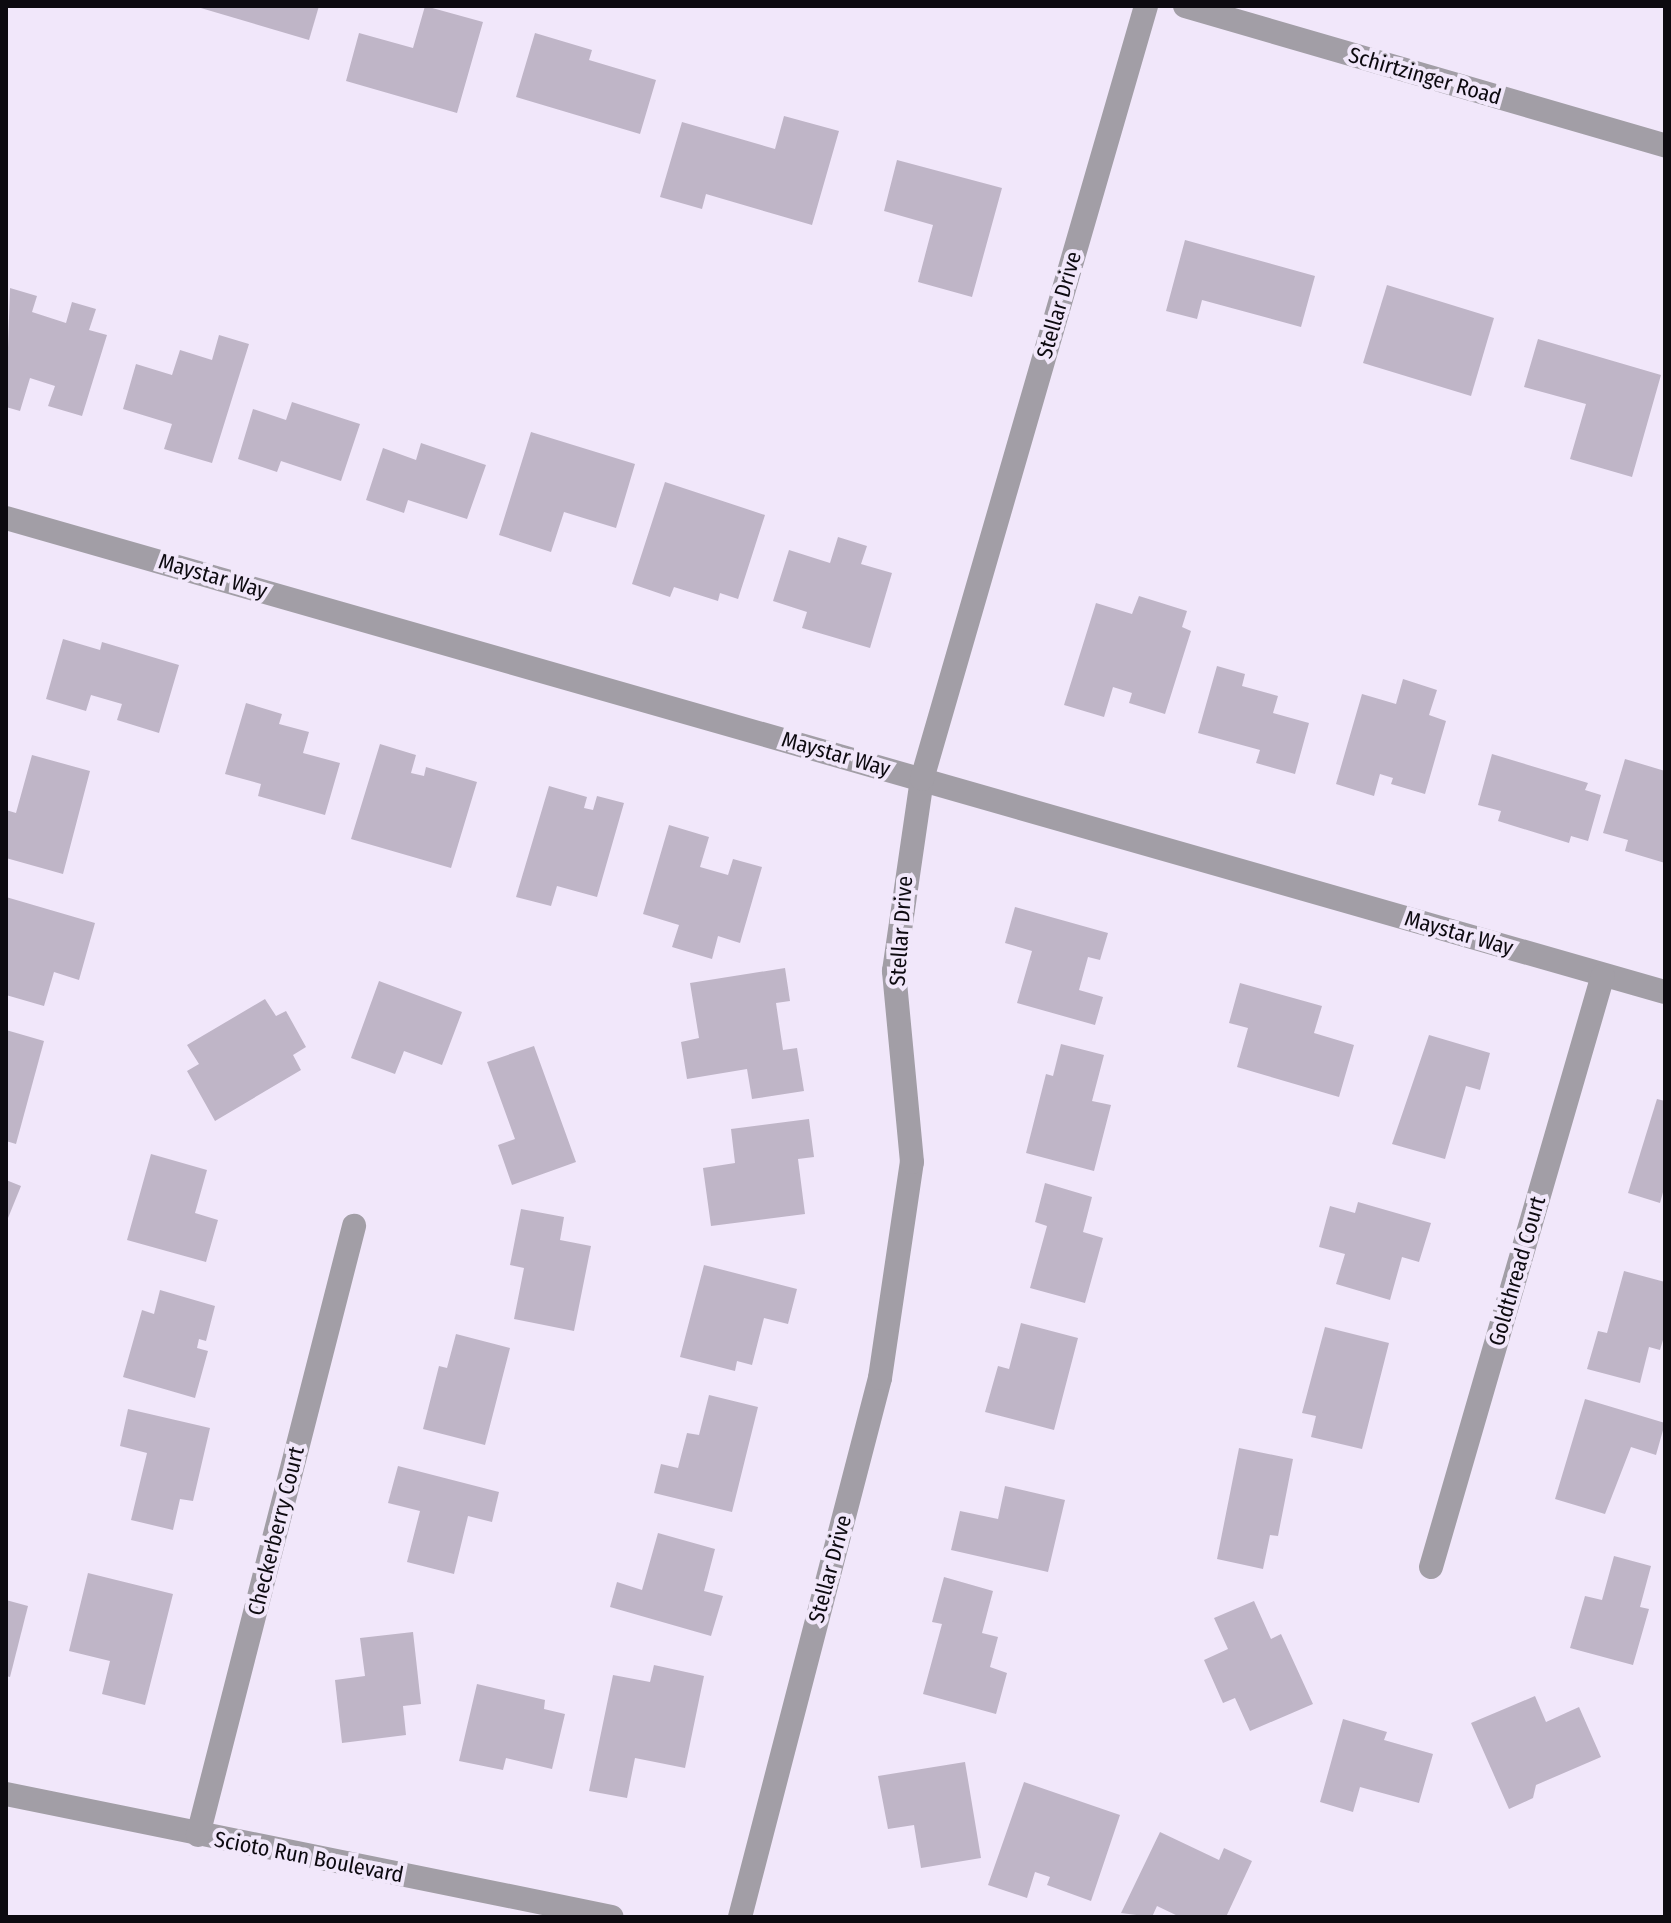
<!DOCTYPE html>
<html>
<head>
<meta charset="utf-8">
<style>
  body { margin:0 }
  #map { position:relative; width:1671px; height:1923px; overflow:hidden; background:#f1e7fa; font-family:"Fira Sans Condensed",sans-serif }
  div>[style] { position:absolute }
  [style*='--x'] { left:calc(var(--x)*1px); top:calc(var(--y)*1px); width:calc(var(--w)*1px); rotate:calc(var(--a)*1deg) }
  .building>* { inset:0; background:#bfb5c7 }
  .street>* { height:24px; margin:-12px; padding:0 12px; transform-origin:12px; border-radius:12px; background:#a29ea6 }
  span { translate:-50% -50%; white-space:nowrap; text-align:center; line-height:1.15; -webkit-text-stroke:8px #f1e7fa; paint-order:stroke }
  .street-label { font-size:22px; color:#0d0a10 }
  .frame { position:absolute; inset:0; border:8px solid #0d0a10; pointer-events:none }
</style>
</head>
<body>
<div id="map">
  <div class="building">
    <i style="clip-path:polygon(194px 6px,319px 6px,309px 40px)"></i>
    <i style="clip-path:polygon(425px 6px,483px 22px,457px 113px,346px 81px,359px 33px,413px 48px)"></i>
    <i style="clip-path:polygon(535px 33px,592px 50px,589px 60px,656px 80px,640px 134px,516px 97px)"></i>
    <i style="clip-path:polygon(784px 116px,839px 131px,812px 225px,706px 194px,702px 209px,660px 197px,682px 122px,775px 149px)"></i>
    <i style="clip-path:polygon(897px 160px,1002px 188px,972px 297px,918px 282px,933px 225px,884px 211px)"></i>
    <i style="clip-path:polygon(1185px 240px,1315px 276px,1301px 327px,1202px 300px,1197px 319px,1166px 311px)"></i>
    <i style="clip-path:polygon(1387px 285px,1494px 318px,1471px 396px,1363px 363px)"></i>
    <i style="clip-path:polygon(10px 288px,37px 296px,32px 312px,66px 323px,72px 302px,96px 309px,89px 330px,107px 335px,82px 416px,48px 406px,55px 386px,30px 378px,20px 411px,6px 407px)"></i>
    <i style="clip-path:polygon(219px 335px,249px 344px,212px 463px,164px 449px,172px 424px,123px 409px,136px 364px,172px 375px,180px 350px,212px 360px)"></i>
    <i style="clip-path:polygon(1538px 339px,1661px 375px,1632px 477px,1570px 459px,1586px 404px,1524px 387px)"></i>
    <i style="clip-path:polygon(292px 402px,360px 424px,341px 481px,281px 461px,277px 472px,238px 459px,253px 409px,286px 420px)"></i>
    <i style="clip-path:polygon(531px 432px,635px 464px,616px 528px,564px 512px,551px 552px,499px 535px)"></i>
    <i style="clip-path:polygon(421px 443px,486px 465px,467px 519px,408px 500px,404px 513px,366px 500px,383px 448px,416px 460px)"></i>
    <i style="clip-path:polygon(665px 482px,765px 515px,738px 599px,720px 593px,718px 601px,674px 587px,670px 597px,632px 584px)"></i>
    <i style="clip-path:polygon(838px 537px,867px 546px,861px 564px,892px 573px,870px 648px,802px 628px,807px 612px,773px 601px,789px 550px,830px 563px)"></i>
    <i style="clip-path:polygon(1139px 596px,1187px 611px,1182px 627px,1191px 631px,1165px 714px,1129px 703px,1132px 693px,1113px 687px,1104px 717px,1064px 705px,1096px 603px,1132px 614px)"></i>
    <i style="clip-path:polygon(63px 639px,100px 650px,102px 642px,179px 665px,159px 733px,117px 720px,122px 704px,91px 695px,86px 711px,46px 699px)"></i>
    <i style="clip-path:polygon(1217px 666px,1245px 674px,1242px 686px,1278px 696px,1273px 713px,1309px 723px,1295px 774px,1256px 763px,1260px 750px,1198px 733px)"></i>
    <i style="clip-path:polygon(1403px 679px,1437px 690px,1429px 715px,1446px 721px,1425px 794px,1391px 784px,1393px 778px,1380px 774px,1374px 796px,1336px 784px,1362px 694px,1396px 704px)"></i>
    <i style="clip-path:polygon(246px 703px,282px 714px,279px 724px,309px 732px,303px 753px,340px 763px,325px 815px,258px 796px,261px 784px,225px 774px)"></i>
    <i style="clip-path:polygon(380px 744px,416px 755px,411px 773px,424px 776px,426px 767px,477px 782px,451px 868px,351px 839px)"></i>
    <i style="clip-path:polygon(1492px 754px,1588px 783px,1585px 790px,1601px 795px,1588px 841px,1571px 836px,1569px 843px,1498px 821px,1501px 811px,1478px 805px)"></i>
    <i style="clip-path:polygon(32px 755px,90px 771px,63px 874px,6px 858px,6px 810px,16px 813px)"></i>
    <i style="clip-path:polygon(1625px 759px,1665px 771px,1665px 863px,1625px 851px,1628px 840px,1603px 833px)"></i>
    <i style="clip-path:polygon(549px 786px,587px 797px,584px 808px,593px 810px,597px 796px,624px 803px,597px 897px,557px 886px,551px 906px,516px 897px)"></i>
    <i style="clip-path:polygon(669px 825px,709px 837px,700px 867px,728px 875px,733px 859px,762px 867px,740px 943px,718px 936px,712px 959px,672px 947px,679px 925px,643px 914px)"></i>
    <i style="clip-path:polygon(6px 897px,95px 923px,79px 980px,54px 972px,44px 1006px,6px 995px)"></i>
    <i style="clip-path:polygon(1015px 907px,1108px 933px,1100px 960px,1088px 957px,1079px 990px,1103px 997px,1095px 1025px,1017px 1003px,1032px 951px,1005px 943px)"></i>
    <i style="clip-path:polygon(785px 968px,790px 1001px,776px 1003px,783px 1050px,797px 1048px,804px 1091px,752px 1099px,747px 1069px,687px 1079px,681px 1042px,699px 1038px,690px 983px)"></i>
    <i style="clip-path:polygon(379px 981px,462px 1012px,442px 1065px,404px 1051px,395px 1074px,351px 1058px)"></i>
    <i style="clip-path:polygon(1240px 983px,1322px 1006px,1314px 1033px,1354px 1045px,1339px 1097px,1237px 1067px,1248px 1028px,1229px 1023px)"></i>
    <i style="clip-path:polygon(265px 999px,276px 1016px,286px 1011px,306px 1047px,293px 1055px,301px 1070px,215px 1121px,187px 1071px,199px 1064px,187px 1045px)"></i>
    <i style="clip-path:polygon(6px 1030px,44px 1041px,16px 1144px,6px 1141px)"></i>
    <i style="clip-path:polygon(1429px 1035px,1490px 1053px,1480px 1090px,1466px 1086px,1445px 1159px,1392px 1144px)"></i>
    <i style="clip-path:polygon(1061px 1044px,1104px 1055px,1092px 1101px,1111px 1105px,1094px 1171px,1026px 1153px,1046px 1074px,1053px 1076px)"></i>
    <i style="clip-path:polygon(534px 1046px,576px 1162px,512px 1185px,498px 1145px,515px 1139px,487px 1062px)"></i>
    <i style="clip-path:polygon(1657px 1099px,1665px 1101px,1665px 1185px,1660px 1203px,1628px 1193px)"></i>
    <i style="clip-path:polygon(809px 1119px,814px 1157px,798px 1159px,805px 1214px,711px 1226px,703px 1168px,735px 1163px,731px 1129px)"></i>
    <i style="clip-path:polygon(151px 1154px,207px 1170px,195px 1213px,218px 1220px,206px 1262px,127px 1240px)"></i>
    <i style="clip-path:polygon(6px 1180px,21px 1186px,6px 1223px)"></i>
    <i style="clip-path:polygon(1045px 1183px,1092px 1197px,1083px 1232px,1103px 1238px,1085px 1303px,1030px 1288px,1047px 1226px,1035px 1222px)"></i>
    <i style="clip-path:polygon(1358px 1202px,1431px 1223px,1419px 1262px,1402px 1257px,1390px 1300px,1336px 1284px,1345px 1254px,1319px 1247px,1330px 1206px,1355px 1213px)"></i>
    <i style="clip-path:polygon(521px 1209px,564px 1217px,560px 1240px,591px 1246px,574px 1331px,514px 1319px,524px 1268px,510px 1265px)"></i>
    <i style="clip-path:polygon(704px 1265px,797px 1289px,788px 1324px,764px 1318px,752px 1365px,737px 1361px,735px 1371px,680px 1357px)"></i>
    <i style="clip-path:polygon(1624px 1271px,1665px 1282px,1665px 1333px,1660px 1350px,1649px 1347px,1640px 1383px,1587px 1369px,1598px 1331px,1607px 1333px)"></i>
    <i style="clip-path:polygon(160px 1290px,215px 1306px,206px 1341px,199px 1339px,197px 1348px,208px 1351px,195px 1398px,123px 1377px,142px 1310px,154px 1314px)"></i>
    <i style="clip-path:polygon(1021px 1323px,1078px 1338px,1054px 1430px,985px 1412px,998px 1366px,1009px 1369px)"></i>
    <i style="clip-path:polygon(1325px 1327px,1389px 1343px,1362px 1449px,1311px 1437px,1316px 1416px,1302px 1413px)"></i>
    <i style="clip-path:polygon(456px 1334px,510px 1348px,485px 1445px,423px 1429px,439px 1366px,447px 1368px)"></i>
    <i style="clip-path:polygon(709px 1395px,758px 1407px,732px 1512px,654px 1493px,661px 1464px,678px 1468px,687px 1433px,699px 1435px)"></i>
    <i style="clip-path:polygon(1585px 1399px,1665px 1423px,1656px 1455px,1631px 1447px,1605px 1514px,1555px 1499px)"></i>
    <i style="clip-path:polygon(128px 1409px,210px 1428px,193px 1501px,180px 1499px,173px 1530px,131px 1520px,147px 1453px,120px 1446px)"></i>
    <i style="clip-path:polygon(1239px 1448px,1293px 1459px,1278px 1536px,1270px 1535px,1263px 1569px,1217px 1559px)"></i>
    <i style="clip-path:polygon(398px 1466px,499px 1492px,492px 1522px,468px 1516px,454px 1574px,407px 1562px,420px 1511px,388px 1503px)"></i>
    <i style="clip-path:polygon(1005px 1486px,1065px 1500px,1048px 1572px,951px 1550px,960px 1511px,998px 1519px)"></i>
    <i style="clip-path:polygon(658px 1533px,715px 1549px,704px 1591px,723px 1596px,711px 1636px,610px 1607px,617px 1582px,642px 1590px)"></i>
    <i style="clip-path:polygon(1614px 1556px,1651px 1566px,1640px 1607px,1649px 1609px,1633px 1665px,1570px 1648px,1585px 1596px,1602px 1600px)"></i>
    <i style="clip-path:polygon(88px 1573px,173px 1594px,145px 1705px,102px 1694px,110px 1661px,69px 1651px)"></i>
    <i style="clip-path:polygon(944px 1577px,993px 1591px,982px 1633px,998px 1637px,990px 1667px,1007px 1673px,996px 1714px,923px 1694px,942px 1624px,932px 1622px)"></i>
    <i style="clip-path:polygon(6px 1600px,28px 1606px,10px 1677px,6px 1676px)"></i>
    <i style="clip-path:polygon(1254px 1601px,1271px 1639px,1281px 1634px,1313px 1704px,1250px 1731px,1235px 1698px,1223px 1703px,1204px 1660px,1228px 1649px,1214px 1618px)"></i>
    <i style="clip-path:polygon(413px 1632px,421px 1704px,403px 1706px,406px 1735px,342px 1743px,335px 1680px,365px 1676px,360px 1638px)"></i>
    <i style="clip-path:polygon(654px 1665px,704px 1676px,685px 1768px,635px 1758px,627px 1798px,589px 1791px,613px 1675px,650px 1682px)"></i>
    <i style="clip-path:polygon(477px 1684px,545px 1700px,544px 1709px,565px 1714px,552px 1769px,506px 1758px,503px 1770px,459px 1761px)"></i>
    <i style="clip-path:polygon(1535px 1696px,1546px 1722px,1579px 1707px,1601px 1757px,1536px 1785px,1533px 1798px,1509px 1809px,1471px 1723px)"></i>
    <i style="clip-path:polygon(1343px 1719px,1387px 1732px,1384px 1740px,1433px 1754px,1419px 1803px,1360px 1787px,1353px 1812px,1320px 1802px)"></i>
    <i style="clip-path:polygon(965px 1762px,981px 1858px,921px 1868px,914px 1825px,888px 1829px,878px 1776px)"></i>
    <i style="clip-path:polygon(1024px 1782px,1120px 1815px,1091px 1901px,1047px 1885px,1050px 1877px,1035px 1872px,1027px 1898px,988px 1885px)"></i>
    <i style="clip-path:polygon(1160px 1832px,1219px 1860px,1224px 1848px,1252px 1861px,1226px 1917px,1180px 1917px,1157px 1906px,1152px 1917px,1121px 1913px)"></i>
  </div>
  <div class="street">
    <i style="--x:1185;--y:6;--w:500;--a:16.2"></i>
    <i style="--x:6;--y:518;--w:1725;--a:15.95"></i>
    <i style="--x:1431;--y:1567;--w:616;--a:-73.8"></i>
    <i style="--x:6;--y:1794;--w:618;--a:11.47"></i>
    <i style="--x:198;--y:1835;--w:629;--a:-75.63"></i>
    <i style="--x:740;--y:1917;--w:557;--a:-75.44"></i>
    <i style="--x:880;--y:1378;--w:218;--a:-81.6"></i>
    <i style="--x:912;--y:1162;--w:192;--a:-95.4"></i>
    <i style="--x:894;--y:971;--w:194;--a:-81.7"></i>
    <i style="--x:922;--y:779;--w:805;--a:-73.84"></i>
  </div>
  <div class="street-label">
    <span style="left:1425px;top:76px;rotate:16deg">Schirtzinger Road</span>
    <span style="left:1059px;top:305px;rotate:-74deg">Stellar Drive</span>
    <span style="left:213px;top:576px;rotate:16deg">Maystar Way</span>
    <span style="left:836px;top:754px;rotate:16deg">Maystar Way</span>
    <span style="left:901px;top:931px;rotate:-86deg">Stellar Drive</span>
    <span style="left:1459px;top:933px;rotate:16deg">Maystar Way</span>
    <span style="left:1517px;top:1271px;rotate:-74deg">Goldthread Court</span>
    <span style="left:276px;top:1531px;rotate:-76deg">Checkerberry Court</span>
    <span style="left:830px;top:1569px;rotate:-75deg">Stellar Drive</span>
    <span style="left:309px;top:1857px;rotate:11deg">Scioto Run Boulevard</span>
  </div>
  <div class="frame"></div>
</div>
</body>
</html>
